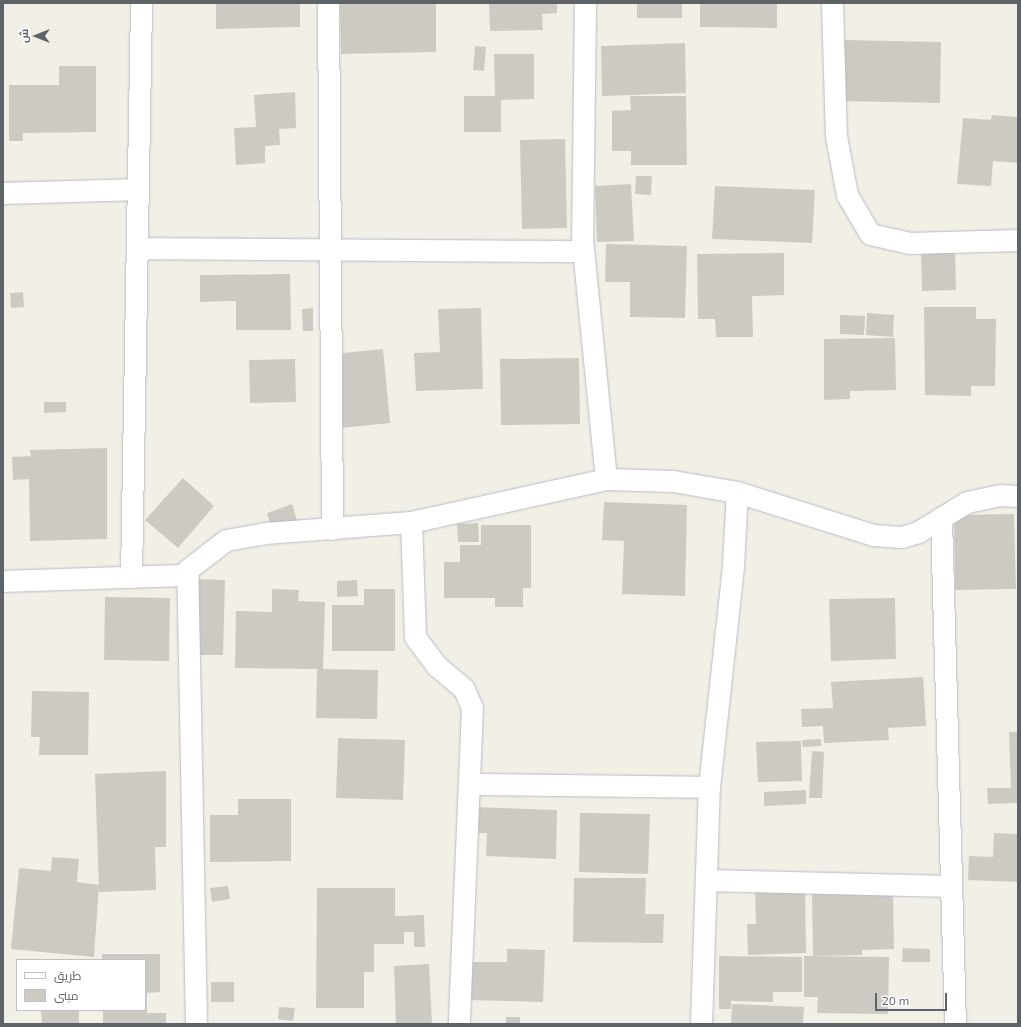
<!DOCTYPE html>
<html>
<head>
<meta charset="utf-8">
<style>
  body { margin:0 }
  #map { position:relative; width:1021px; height:1027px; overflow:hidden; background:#f2efe7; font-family:"Exo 2",Cairo,sans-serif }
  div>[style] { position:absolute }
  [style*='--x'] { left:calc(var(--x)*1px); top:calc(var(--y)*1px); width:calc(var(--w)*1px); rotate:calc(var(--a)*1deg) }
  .building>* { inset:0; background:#cdcac4 }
  .roads { filter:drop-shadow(0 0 1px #b9bdc1) drop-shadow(0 0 1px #b9bdc1) }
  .minor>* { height:21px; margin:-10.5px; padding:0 10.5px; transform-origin:10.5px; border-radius:10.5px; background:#fff }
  span { translate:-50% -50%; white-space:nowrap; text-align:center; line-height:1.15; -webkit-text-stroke:4px #fff; paint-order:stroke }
  .frame { position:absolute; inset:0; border:4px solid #5e6368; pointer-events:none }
  .legend { position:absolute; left:16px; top:959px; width:130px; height:52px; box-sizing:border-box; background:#fff; border:1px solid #bfc1c3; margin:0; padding:5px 7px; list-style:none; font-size:12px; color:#5e6368 }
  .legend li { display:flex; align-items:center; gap:8px; height:20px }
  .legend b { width:20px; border:1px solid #bfc1c3 }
  .north { position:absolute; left:16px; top:16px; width:40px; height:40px; -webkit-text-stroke:3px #fff; paint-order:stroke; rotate:270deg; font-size:11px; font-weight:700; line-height:16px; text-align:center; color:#5e6368 }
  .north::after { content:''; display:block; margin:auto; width:14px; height:18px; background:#5e6368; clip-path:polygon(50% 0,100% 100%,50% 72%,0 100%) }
  .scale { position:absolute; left:875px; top:993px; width:72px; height:18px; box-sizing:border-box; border:2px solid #5e6368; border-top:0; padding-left:5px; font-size:12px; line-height:14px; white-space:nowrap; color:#5e6368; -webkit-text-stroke:3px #fff; paint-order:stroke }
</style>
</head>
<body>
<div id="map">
  <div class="building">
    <i style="clip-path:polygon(216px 3px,300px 3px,300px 27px,216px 29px)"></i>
    <i style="clip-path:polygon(340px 3px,436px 3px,436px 52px,341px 54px)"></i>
    <i style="clip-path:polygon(489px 3px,557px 3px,557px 13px,542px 14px,543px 30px,490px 31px)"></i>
    <i style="clip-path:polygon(637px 3px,682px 3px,682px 18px,637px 18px)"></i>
    <i style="clip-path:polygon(700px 3px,777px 3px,777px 28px,700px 27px)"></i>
    <i style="clip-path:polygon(843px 40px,941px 42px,940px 103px,842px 101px)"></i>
    <i style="clip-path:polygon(685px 43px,686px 93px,602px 96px,601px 46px)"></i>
    <i style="clip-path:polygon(475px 46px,486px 47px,484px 71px,473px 70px)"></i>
    <i style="clip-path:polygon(494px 54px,534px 54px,534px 99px,501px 100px,501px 132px,464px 132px,464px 96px,495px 96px)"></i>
    <i style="clip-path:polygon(59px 66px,96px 66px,96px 132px,23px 133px,23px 141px,9px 141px,9px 85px,59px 85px)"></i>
    <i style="clip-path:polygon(295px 92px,296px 128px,279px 129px,280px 145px,265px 146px,265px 163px,236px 165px,234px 128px,256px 127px,254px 95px)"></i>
    <i style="clip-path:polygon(630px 96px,686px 96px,687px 165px,631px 165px,631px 151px,612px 151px,612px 111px,631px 110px)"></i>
    <i style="clip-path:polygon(992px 115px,1018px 117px,1018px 163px,993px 161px,991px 186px,957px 184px,963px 118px,991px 120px)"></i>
    <i style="clip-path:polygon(565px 139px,567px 228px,522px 229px,520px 140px)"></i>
    <i style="clip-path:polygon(636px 176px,652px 176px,651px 195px,635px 194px)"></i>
    <i style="clip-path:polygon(631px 184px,634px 241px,597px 242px,595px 186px)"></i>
    <i style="clip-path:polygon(715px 186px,815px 190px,812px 243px,712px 239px)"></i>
    <i style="clip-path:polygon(606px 244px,687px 246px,685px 318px,630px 317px,630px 282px,605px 282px)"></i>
    <i style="clip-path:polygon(921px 249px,955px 249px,956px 290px,922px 291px)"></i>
    <i style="clip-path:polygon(784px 253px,784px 295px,752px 296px,753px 337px,716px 337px,715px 319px,698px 319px,697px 254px)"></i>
    <i style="clip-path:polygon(290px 274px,291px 330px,236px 330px,236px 301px,200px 302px,200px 275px)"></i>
    <i style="clip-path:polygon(23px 292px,24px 307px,11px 308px,10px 293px)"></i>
    <i style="clip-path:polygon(924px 307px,976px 307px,976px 319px,996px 319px,995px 386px,971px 386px,971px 396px,925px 395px)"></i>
    <i style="clip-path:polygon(313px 308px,313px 331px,303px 331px,302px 309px)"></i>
    <i style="clip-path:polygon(481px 308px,483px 389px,416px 391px,414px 353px,440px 352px,438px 309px)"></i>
    <i style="clip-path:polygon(867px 313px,894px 315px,893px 337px,866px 335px)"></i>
    <i style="clip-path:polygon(840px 315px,865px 316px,864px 335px,840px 334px)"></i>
    <i style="clip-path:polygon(895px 338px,896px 390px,850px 391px,850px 399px,824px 400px,824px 339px)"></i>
    <i style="clip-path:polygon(383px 349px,390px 423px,340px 428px,333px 354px)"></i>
    <i style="clip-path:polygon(579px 358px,580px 424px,501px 425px,500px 359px)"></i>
    <i style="clip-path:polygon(295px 359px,296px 402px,250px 403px,249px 360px)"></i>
    <i style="clip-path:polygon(44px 402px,66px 402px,66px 412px,44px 413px)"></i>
    <i style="clip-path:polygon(107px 448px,107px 539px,30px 541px,29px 479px,13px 480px,12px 457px,31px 456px,30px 450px)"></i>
    <i style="clip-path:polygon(183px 478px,214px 506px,178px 548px,145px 520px)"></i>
    <i style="clip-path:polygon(604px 502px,687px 505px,685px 596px,622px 594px,624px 541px,602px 540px)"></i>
    <i style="clip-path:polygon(292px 504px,297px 521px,272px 529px,267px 513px)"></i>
    <i style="clip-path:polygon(1014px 514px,1016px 589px,955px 590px,954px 515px)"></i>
    <i style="clip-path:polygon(478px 523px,479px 542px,458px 542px,457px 524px)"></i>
    <i style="clip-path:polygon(481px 525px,531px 525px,531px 588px,523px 588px,523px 607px,495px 607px,495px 598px,444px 598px,444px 562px,460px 562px,460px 545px,481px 545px)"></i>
    <i style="clip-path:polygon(191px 579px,225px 580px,223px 655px,189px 655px)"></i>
    <i style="clip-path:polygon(357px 580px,358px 596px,337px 597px,337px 581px)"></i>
    <i style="clip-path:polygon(272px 589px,299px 590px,298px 601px,325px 602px,323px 669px,378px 670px,377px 719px,316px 718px,317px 669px,235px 668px,236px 611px,272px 612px)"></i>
    <i style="clip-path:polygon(364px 589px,395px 589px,395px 651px,332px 651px,332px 605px,364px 605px)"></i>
    <i style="clip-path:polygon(105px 597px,170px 598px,169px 661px,104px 660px)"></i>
    <i style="clip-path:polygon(895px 598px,896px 659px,831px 661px,829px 599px)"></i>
    <i style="clip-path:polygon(923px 677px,926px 726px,888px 728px,889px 740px,824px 743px,823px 726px,802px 727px,801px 709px,833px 708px,831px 682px)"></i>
    <i style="clip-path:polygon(32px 691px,89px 692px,88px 755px,39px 755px,40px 737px,31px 737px)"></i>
    <i style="clip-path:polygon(1009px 732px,1018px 732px,1018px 803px,988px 804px,987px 788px,1011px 788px)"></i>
    <i style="clip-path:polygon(338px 738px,405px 740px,403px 800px,336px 798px)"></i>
    <i style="clip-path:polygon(821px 739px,821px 746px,803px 747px,802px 740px)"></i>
    <i style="clip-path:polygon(801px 741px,802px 781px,758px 782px,756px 742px)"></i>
    <i style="clip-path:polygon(812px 751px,824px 752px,822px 798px,809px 798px)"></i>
    <i style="clip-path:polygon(166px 771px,166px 847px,155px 847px,156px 890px,99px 892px,95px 774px)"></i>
    <i style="clip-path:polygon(806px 790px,806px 804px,764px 806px,764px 792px)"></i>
    <i style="clip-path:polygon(238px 799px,291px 799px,291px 861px,210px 862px,210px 815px,238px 815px)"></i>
    <i style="clip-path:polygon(471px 807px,557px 810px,556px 859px,486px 856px,487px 833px,470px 833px)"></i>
    <i style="clip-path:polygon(580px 813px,650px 814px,648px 874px,579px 872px)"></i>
    <i style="clip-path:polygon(994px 833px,1018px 834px,1018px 882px,968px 880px,969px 856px,993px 857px)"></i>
    <i style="clip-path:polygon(52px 857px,79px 859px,77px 882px,99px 885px,94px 957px,11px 949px,19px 868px,51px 871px)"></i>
    <i style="clip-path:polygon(574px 878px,646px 878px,645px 914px,664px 914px,663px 943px,573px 942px)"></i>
    <i style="clip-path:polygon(228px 886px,230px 899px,212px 902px,210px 888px)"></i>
    <i style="clip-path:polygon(317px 888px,395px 888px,395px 916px,424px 915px,425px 947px,414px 947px,414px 932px,404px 932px,404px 919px,404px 944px,374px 944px,374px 972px,364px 972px,364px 1008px,316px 1008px)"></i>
    <i style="clip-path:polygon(805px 888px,806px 953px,748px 955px,747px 924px,756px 924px,755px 889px)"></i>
    <i style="clip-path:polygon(893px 890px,894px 949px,862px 950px,862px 955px,813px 956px,812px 892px)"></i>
    <i style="clip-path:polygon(903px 948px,930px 949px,930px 962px,902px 962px)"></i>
    <i style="clip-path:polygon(507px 949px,545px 950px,543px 1002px,468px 1000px,469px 962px,507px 962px)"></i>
    <i style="clip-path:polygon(102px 954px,160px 954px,160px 992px,147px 993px,147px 1013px,166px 1013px,166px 1024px,103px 1024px,103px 1010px,145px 1010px,145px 960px,102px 960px)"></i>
    <i style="clip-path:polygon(719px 956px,802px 957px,802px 992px,773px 992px,773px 1002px,731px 1001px,731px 1009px,719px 1009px)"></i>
    <i style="clip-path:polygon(804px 956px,889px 957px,888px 1014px,817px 1013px,818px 997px,804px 997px)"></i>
    <i style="clip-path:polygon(429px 964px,432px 1024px,396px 1024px,394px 966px)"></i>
    <i style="clip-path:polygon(211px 982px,234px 982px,234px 1002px,211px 1002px)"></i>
    <i style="clip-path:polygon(732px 1004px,804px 1007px,803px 1024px,731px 1024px)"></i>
    <i style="clip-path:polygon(279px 1007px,295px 1008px,293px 1021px,278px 1019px)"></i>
    <i style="clip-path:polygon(41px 1010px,79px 1010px,79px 1024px,42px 1024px)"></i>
    <i style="clip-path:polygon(506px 1017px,520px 1017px,520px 1024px,506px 1024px)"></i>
  </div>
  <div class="roads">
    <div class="minor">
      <i style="--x:328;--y:3;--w:526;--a:89.56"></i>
      <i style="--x:585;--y:3;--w:236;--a:90.7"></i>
      <i style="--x:582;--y:239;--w:241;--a:84.3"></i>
      <i style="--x:832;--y:3;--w:133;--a:88.3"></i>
      <i style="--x:836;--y:136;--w:60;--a:79.4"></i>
      <i style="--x:847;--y:195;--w:45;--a:59.5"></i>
      <i style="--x:870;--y:234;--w:41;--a:12.7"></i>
      <i style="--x:910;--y:243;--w:108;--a:-1.6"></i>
      <i style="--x:3;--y:193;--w:135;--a:-1.7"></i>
      <i style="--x:137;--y:248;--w:445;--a:0.4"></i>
      <i style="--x:941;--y:518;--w:506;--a:88.42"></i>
      <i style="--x:411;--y:522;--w:115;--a:88"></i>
      <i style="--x:415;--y:637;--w:38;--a:53"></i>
      <i style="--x:438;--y:667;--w:34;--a:40"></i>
      <i style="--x:464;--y:689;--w:21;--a:67"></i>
      <i style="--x:472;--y:708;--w:316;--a:92.4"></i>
      <i style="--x:131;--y:577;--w:574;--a:-89"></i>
      <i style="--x:3;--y:581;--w:184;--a:-1.9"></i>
      <i style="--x:469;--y:784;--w:240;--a:0.7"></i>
      <i style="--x:706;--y:880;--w:245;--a:1.4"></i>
      <i style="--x:196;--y:1024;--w:454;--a:-91.1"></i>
      <i style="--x:187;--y:570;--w:49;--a:-37.6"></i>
      <i style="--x:226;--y:540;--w:40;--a:-10"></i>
      <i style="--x:265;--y:533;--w:146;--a:-4.3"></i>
      <i style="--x:411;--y:522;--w:200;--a:-12.4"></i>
      <i style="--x:606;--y:479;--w:67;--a:1.7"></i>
      <i style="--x:673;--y:481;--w:65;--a:9.8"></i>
      <i style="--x:737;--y:492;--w:143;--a:17.5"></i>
      <i style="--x:873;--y:535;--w:28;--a:4"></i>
      <i style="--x:901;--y:537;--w:18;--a:-16"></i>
      <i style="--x:918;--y:532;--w:57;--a:-31.5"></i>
      <i style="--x:967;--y:502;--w:34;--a:-12"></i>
      <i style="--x:1000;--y:495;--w:18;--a:3"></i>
      <i style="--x:701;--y:1024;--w:237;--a:-88.1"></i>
      <i style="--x:709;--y:787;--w:223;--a:-83.8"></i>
      <i style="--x:733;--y:565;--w:73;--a:-86.9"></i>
    </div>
  </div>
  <div class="frame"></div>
  <ul class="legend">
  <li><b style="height:5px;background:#fff"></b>طريق</li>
  <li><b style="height:11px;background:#cdcac4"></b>مبنى</li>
  </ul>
  <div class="north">ش</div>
  <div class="scale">20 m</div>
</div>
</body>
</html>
